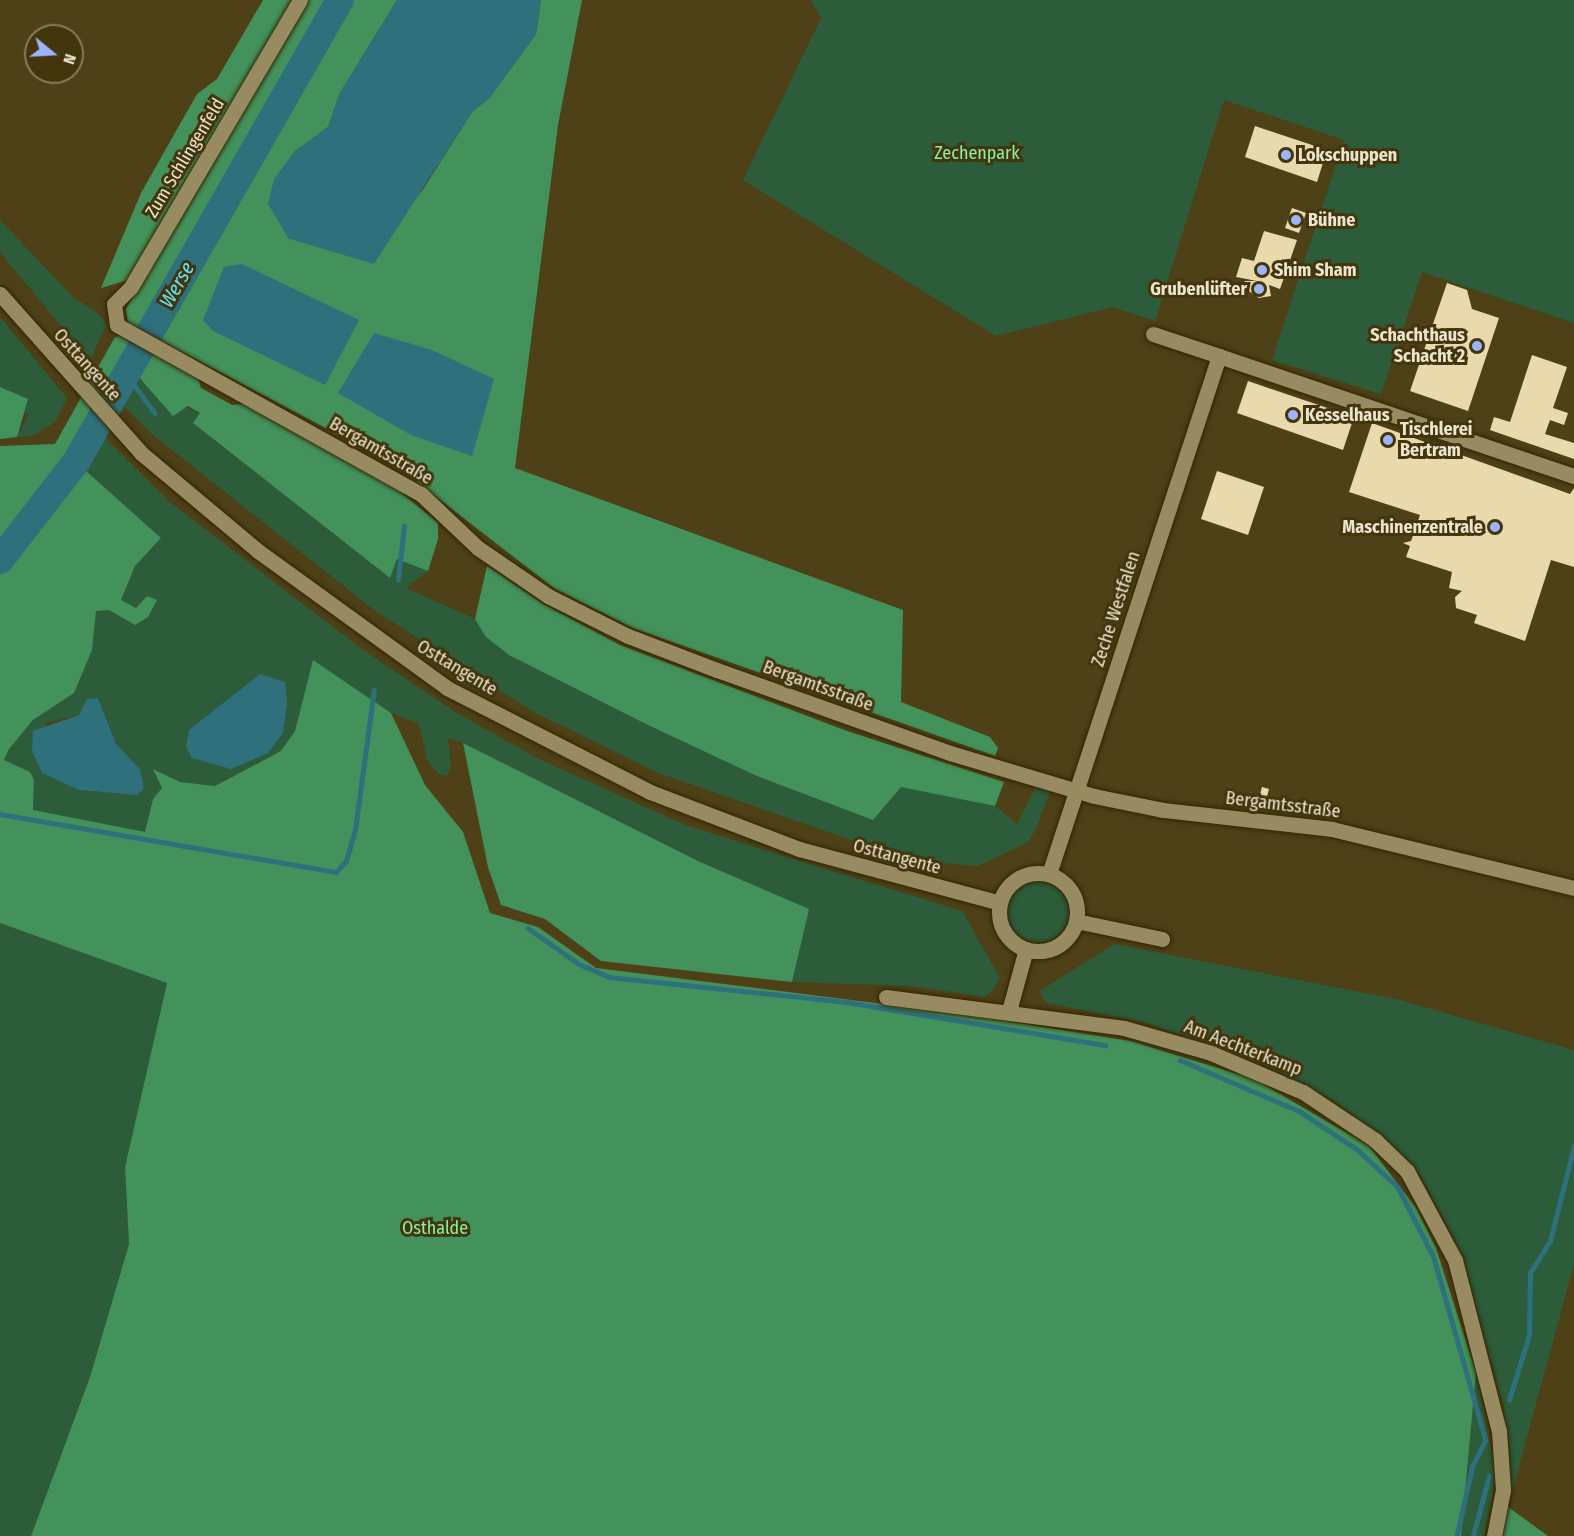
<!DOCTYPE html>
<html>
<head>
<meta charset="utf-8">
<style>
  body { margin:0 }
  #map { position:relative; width:1574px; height:1536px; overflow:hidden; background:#4e4118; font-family:"Fira Sans Condensed",sans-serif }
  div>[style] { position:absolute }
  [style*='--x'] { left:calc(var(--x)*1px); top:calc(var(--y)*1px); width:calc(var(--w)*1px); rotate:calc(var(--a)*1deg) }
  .green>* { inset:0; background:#2c5c3a }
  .round { border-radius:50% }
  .forest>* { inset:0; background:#43925c }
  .water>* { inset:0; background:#2f707d }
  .stream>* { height:4.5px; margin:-2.25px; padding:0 2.25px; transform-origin:2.25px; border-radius:2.25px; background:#2f707d }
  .river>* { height:28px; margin:-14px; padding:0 14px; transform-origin:14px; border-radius:14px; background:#2f707d }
  .building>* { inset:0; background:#e9daae }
  .roads { filter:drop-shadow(0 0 2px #332700) drop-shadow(0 0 2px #332700) }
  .minor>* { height:15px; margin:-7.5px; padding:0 7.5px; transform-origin:7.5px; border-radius:7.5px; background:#998b61 }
  .minor>.ring { margin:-7.5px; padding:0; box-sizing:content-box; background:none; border:15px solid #998b61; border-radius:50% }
  .dots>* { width:16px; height:16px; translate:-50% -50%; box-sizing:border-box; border:3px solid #43360c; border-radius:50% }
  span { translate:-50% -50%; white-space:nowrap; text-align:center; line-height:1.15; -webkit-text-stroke:6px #43360c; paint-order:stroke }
  .park-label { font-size:18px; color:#86f0a5 }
  .poi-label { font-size:18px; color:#ece4ce; font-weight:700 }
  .left { translate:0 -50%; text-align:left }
  .right { translate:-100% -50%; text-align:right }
  .street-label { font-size:18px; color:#ece4ce }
  .water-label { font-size:20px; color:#62e0f7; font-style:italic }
  .north { position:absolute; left:24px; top:24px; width:60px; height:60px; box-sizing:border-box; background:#43360c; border:2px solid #877c5a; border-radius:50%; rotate:108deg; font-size:16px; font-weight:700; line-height:24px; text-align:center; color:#ece4ce }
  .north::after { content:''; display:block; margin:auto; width:21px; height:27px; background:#9fb3fd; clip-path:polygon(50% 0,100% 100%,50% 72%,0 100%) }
</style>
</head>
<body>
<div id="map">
  <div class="green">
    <i style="clip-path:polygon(811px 0,1574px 0,1574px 323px,1422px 272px,1381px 394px,1272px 360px,1344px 140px,1224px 100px,1155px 321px,1113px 307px,996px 336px,743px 180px,821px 18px)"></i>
    <i style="clip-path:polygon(0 220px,72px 296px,99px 314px,106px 325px,90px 361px,0 252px)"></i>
    <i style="clip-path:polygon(0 317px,67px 398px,55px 422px,33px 436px,17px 437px,28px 415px,0 387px)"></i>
    <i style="clip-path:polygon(134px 371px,155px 395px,200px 413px,194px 424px,390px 578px,397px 559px,428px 571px,406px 588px,475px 619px,509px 655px,757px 776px,873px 820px,901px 786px,995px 806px,1017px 824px,1036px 786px,1051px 789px,1036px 829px,1028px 842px,978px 866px,906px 859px,656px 772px,532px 711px,374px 610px,152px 434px,118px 400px)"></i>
    <i style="clip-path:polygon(evenodd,100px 433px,171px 503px,359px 647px,455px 712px,539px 759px,685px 825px,962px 911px,1000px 978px,995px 987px,985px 997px,910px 986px,792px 982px,808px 909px,700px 862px,463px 743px,448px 738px,451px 767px,447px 776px,438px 773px,427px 760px,419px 724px,391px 713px,313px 661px,295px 731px,281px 751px,215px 786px,180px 782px,154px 769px,162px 788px,153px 799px,145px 833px,33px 810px,34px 780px,4px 760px,9px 749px,33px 720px,74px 693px,92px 650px,96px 611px,109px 610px,135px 624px,156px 600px,147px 596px,136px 608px,121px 600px,135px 566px,161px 538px,83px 469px,100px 433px,252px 680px,287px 703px,189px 730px,231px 702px,252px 680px,100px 433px,98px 698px,116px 744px,140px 769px,138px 795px,79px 790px,45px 723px,79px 715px,98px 698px)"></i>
    <i class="round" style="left:1007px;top:881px;width:62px;height:62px"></i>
    <i style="clip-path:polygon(0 923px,167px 983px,125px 1167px,129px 1244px,90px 1377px,31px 1536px,0 1536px)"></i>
    <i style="clip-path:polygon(1114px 944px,1396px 999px,1574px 1050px,1574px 1264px,1508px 1507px,1504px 1408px,1457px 1244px,1418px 1171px,1335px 1101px,1257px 1061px,1144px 1022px,1046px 1003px,1040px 991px)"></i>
    <i style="clip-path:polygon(1476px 1373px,1496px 1473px,1484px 1536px,1461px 1536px)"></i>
  </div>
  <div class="forest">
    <i style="clip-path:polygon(263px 0,293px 0,128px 280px,101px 288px,141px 193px,197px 94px,217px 79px)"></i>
    <i style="clip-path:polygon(306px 0,397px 0,340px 93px,328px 127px,294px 152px,288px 238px,355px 258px,422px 191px,472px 112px,509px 71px,536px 34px,541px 0,582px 0,558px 125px,515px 468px,903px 610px,901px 702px,990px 737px,998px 748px,995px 756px,633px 628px,554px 588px,395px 465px,128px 323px,126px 309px)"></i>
    <i style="clip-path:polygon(122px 336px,198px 378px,201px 388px,232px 405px,244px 404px,389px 483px,438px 523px,438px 539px,428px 571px,397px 559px,390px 578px,193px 423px,200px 413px,188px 406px,173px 416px,130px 367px,76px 462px,161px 538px,135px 566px,121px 600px,136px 608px,147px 596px,157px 600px,148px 617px,135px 625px,109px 610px,96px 611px,92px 650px,74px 693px,33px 720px,9px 749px,4px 760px,30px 772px,34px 780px,33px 810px,145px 832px,153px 799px,162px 788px,153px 769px,180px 782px,215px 786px,281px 751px,295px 731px,313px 660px,391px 713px,425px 785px,463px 832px,490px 913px,538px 927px,596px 968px,955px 1013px,1130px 1041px,1254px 1079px,1369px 1146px,1416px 1208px,1436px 1248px,1476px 1373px,1461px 1536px,31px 1536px,90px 1377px,129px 1244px,125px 1167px,167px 983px,0 923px,0 446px,55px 444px,115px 337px)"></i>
    <i style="clip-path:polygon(0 387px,28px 399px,17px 437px,0 439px)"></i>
    <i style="clip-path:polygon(487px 566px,543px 604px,620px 645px,847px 731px,1004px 782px,995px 806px,901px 787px,873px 820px,757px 776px,648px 725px,509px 655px,486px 637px,475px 619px)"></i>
    <i style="clip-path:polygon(463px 743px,700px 862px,809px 909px,792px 982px,601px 961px,545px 919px,501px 905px,488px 867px)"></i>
    <i style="clip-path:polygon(1508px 1507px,1548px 1536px,1500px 1536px)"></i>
  </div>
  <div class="water">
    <i style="clip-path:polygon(397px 0,541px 0,536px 34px,489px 99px,472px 112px,374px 264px,288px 238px,268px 204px,274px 179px,294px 152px,328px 127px,340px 93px)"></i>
    <i style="clip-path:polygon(242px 264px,359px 320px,325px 385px,213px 331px,203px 320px,224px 267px)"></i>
    <i style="clip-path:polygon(374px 333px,432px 350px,494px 379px,472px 456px,411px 435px,338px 393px)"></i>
    <i style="clip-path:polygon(260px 674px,285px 682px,287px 703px,283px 733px,268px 753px,231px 769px,192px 758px,186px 746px,189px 730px)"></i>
    <i style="clip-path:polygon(98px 698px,116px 744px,140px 769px,144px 788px,137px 795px,79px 790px,42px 773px,32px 751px,33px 731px,79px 715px,87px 699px)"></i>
  </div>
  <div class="stream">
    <i style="--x:127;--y:375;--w:47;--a:53.6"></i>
    <i style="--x:398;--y:580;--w:54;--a:-83.7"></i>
    <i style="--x:0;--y:814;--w:341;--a:9.8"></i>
    <i style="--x:336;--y:872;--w:15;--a:-48"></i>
    <i style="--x:346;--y:861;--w:32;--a:-74"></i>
    <i style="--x:355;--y:830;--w:141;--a:-82.3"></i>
    <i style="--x:528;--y:928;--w:62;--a:35.2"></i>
    <i style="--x:579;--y:964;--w:33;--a:23"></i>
    <i style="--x:609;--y:977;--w:239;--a:6"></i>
    <i style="--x:847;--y:1002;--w:262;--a:9.5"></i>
    <i style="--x:1180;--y:1060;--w:129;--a:23.2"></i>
    <i style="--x:1299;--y:1111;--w:71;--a:33.5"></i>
    <i style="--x:1358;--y:1150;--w:54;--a:42.8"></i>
    <i style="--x:1398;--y:1187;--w:80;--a:63.1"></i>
    <i style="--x:1434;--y:1258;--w:189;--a:74.1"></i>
    <i style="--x:1486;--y:1440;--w:28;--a:117"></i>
    <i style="--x:1473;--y:1465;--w:73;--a:102.7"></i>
    <i style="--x:1509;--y:1400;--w:68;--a:-72.9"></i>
    <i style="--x:1529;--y:1335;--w:62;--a:-89.1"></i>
    <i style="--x:1530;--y:1273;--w:38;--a:-58"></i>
    <i style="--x:1550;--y:1241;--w:98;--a:-75.8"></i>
    <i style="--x:1473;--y:1536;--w:62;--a:-75.1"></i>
  </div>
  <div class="river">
    <i style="--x:0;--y:560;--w:124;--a:-52.2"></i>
    <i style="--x:76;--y:462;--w:532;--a:-60.26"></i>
  </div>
  <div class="building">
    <i style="clip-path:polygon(1255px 126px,1327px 150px,1317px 182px,1245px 157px)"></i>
    <i style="clip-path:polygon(1292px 208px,1306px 213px,1299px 233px,1285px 228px)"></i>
    <i style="clip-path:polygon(1264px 231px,1297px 240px,1280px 289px,1269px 285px,1271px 296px,1259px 298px,1243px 287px,1245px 281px,1257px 281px,1236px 277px,1242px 258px,1254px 261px)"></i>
    <i style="clip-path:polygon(1447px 283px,1467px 290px,1472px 309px,1499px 318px,1468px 411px,1410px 391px)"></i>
    <i style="clip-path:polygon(1532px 355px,1567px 367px,1553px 408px,1568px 413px,1564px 425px,1550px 420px,1545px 434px,1574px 443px,1574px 459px,1490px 430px,1494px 417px,1510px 422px)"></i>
    <i style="clip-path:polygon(1248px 381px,1354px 417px,1343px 450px,1237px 413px)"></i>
    <i style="clip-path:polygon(1372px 423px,1570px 494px,1574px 488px,1574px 567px,1551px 560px,1525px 641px,1474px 623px,1477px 615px,1456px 608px,1455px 597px,1462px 591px,1449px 588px,1452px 572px,1406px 557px,1410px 546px,1403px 543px,1411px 541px,1420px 515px,1349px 492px)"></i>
    <i style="clip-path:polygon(1217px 471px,1264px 487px,1248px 535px,1201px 519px)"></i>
    <i style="clip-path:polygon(1262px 787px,1269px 789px,1265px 804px,1258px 802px)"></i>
  </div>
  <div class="roads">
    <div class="minor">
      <i style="--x:300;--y:0;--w:333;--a:120.5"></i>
      <i style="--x:131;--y:287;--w:24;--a:135"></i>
      <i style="--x:114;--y:304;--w:21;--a:82"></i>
      <i style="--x:117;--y:325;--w:348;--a:29.1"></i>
      <i style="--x:421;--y:494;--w:79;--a:43.5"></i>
      <i style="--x:478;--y:548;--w:85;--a:34.4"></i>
      <i style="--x:548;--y:596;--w:89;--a:26.6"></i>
      <i style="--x:628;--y:636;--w:95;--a:20.9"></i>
      <i style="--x:717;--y:670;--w:247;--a:19.6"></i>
      <i style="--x:950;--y:753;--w:150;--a:16.6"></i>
      <i style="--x:1094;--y:796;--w:70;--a:11.5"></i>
      <i style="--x:1163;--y:810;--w:170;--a:6.4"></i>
      <i style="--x:1332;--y:829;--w:249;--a:13.7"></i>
      <i style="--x:0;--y:294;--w:213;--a:48.4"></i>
      <i style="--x:141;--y:453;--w:153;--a:39.9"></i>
      <i style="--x:258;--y:551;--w:233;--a:35.9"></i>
      <i style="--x:447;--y:688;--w:228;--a:27.1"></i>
      <i style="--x:650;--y:792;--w:160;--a:20.9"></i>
      <i style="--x:799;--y:849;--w:208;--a:15"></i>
      <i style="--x:1153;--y:334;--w:70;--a:18.4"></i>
      <i class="ring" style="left:999px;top:873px;width:63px;height:63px"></i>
      <i style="--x:1049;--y:874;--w:545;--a:-71.83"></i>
      <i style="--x:1219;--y:356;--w:375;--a:18.7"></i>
      <i style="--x:1076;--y:921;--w:88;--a:11.8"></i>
      <i style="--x:886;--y:997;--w:240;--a:7.4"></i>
      <i style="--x:1124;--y:1028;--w:91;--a:16"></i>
      <i style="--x:1211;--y:1053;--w:100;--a:23"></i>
      <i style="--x:1303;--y:1092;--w:87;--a:33.7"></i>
      <i style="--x:1375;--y:1140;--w:45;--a:44.1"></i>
      <i style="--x:1407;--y:1171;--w:101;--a:61.7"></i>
      <i style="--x:1455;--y:1260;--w:177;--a:75.6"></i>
      <i style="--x:1499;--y:1431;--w:59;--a:86.1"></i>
      <i style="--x:1503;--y:1490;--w:47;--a:101.1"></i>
      <i style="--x:1009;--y:1011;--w:64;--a:-74.7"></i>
    </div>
  </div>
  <div class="dots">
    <i style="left:1286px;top:155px;background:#9fb3fd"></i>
    <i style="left:1296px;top:220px;background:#9fb3fd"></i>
    <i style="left:1262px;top:270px;background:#9fb3fd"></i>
    <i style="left:1259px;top:289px;background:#9fb3fd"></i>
    <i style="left:1477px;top:346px;background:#9fb3fd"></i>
    <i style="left:1293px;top:415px;background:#9fb3fd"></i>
    <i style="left:1388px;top:440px;background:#9fb3fd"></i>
    <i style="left:1495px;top:527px;background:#9fb3fd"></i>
  </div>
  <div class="park-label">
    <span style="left:977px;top:153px">Zechenpark</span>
    <span style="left:435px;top:1228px">Osthalde</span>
  </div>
  <div class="poi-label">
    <span class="left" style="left:1298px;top:155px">Lokschuppen</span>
    <span class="left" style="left:1308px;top:220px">Bühne</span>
    <span class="left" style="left:1274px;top:270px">Shim Sham</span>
    <span class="right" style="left:1247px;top:289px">Grubenlüfter</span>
    <span class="right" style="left:1465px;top:346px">Schachthaus<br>Schacht 2</span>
    <span class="left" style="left:1305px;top:415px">Kesselhaus</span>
    <span class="left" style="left:1400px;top:440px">Tischlerei<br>Bertram</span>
    <span class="right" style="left:1483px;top:527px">Maschinenzentrale</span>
  </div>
  <div class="street-label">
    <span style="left:185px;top:158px;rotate:-59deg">Zum Schlingenfeld</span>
    <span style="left:87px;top:365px;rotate:48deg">Osttangente</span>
    <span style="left:381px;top:451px;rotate:30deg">Bergamtsstraße</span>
    <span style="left:1116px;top:609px;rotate:-72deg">Zeche Westfalen</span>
    <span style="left:457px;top:668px;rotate:31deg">Osttangente</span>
    <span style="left:818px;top:686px;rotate:20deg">Bergamtsstraße</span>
    <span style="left:1283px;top:805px;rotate:7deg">Bergamtsstraße</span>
    <span style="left:897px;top:857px;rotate:15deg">Osttangente</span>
    <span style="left:1243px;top:1048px;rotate:21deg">Am Aechterkamp</span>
  </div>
  <div class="water-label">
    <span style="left:177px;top:285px;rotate:-60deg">Werse</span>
  </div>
  <div class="north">N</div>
</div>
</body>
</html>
